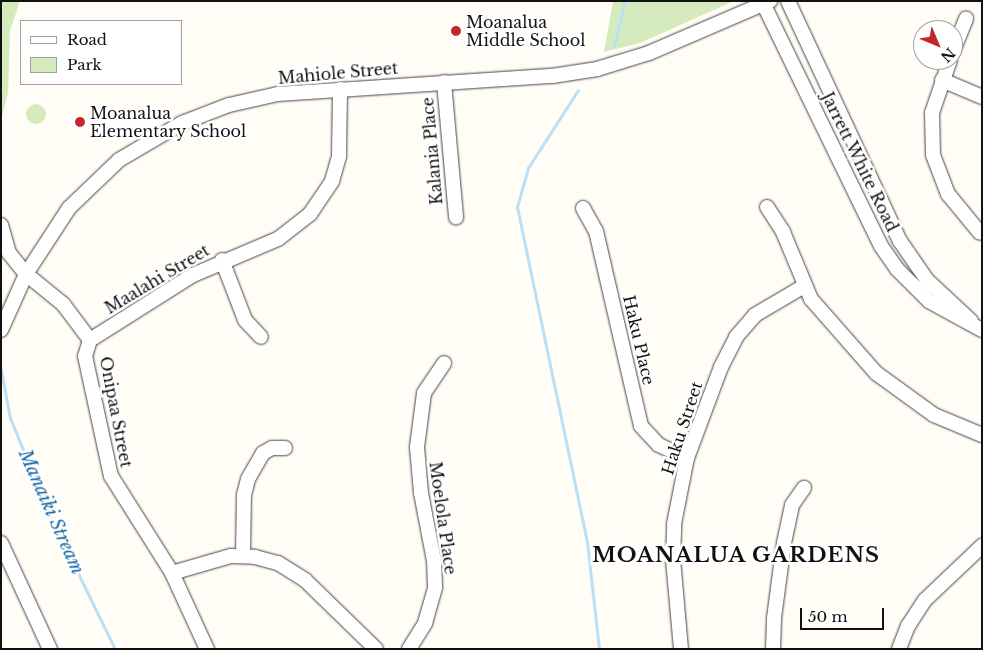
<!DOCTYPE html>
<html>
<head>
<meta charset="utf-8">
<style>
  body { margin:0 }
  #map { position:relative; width:983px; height:650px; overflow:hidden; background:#fffdf5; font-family:"Libre Baskerville",serif }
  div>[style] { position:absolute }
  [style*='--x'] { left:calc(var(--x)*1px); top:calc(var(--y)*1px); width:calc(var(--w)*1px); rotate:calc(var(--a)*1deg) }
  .green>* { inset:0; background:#d5ebbd }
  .round { border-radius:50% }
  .stream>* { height:3px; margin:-1.5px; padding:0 1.5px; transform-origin:1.5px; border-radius:1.5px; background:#b9e0f7 }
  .roads { filter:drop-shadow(0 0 1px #444) drop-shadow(0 0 1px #444) }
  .minor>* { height:14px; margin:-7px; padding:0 7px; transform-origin:7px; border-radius:7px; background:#fff }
  .dots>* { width:14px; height:14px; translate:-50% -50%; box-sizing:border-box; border:2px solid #fff; border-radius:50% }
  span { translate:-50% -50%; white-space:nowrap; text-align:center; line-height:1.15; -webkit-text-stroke:5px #fff; paint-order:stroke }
  .poi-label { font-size:16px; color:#111 }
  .left { translate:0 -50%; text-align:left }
  .street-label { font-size:16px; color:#111 }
  .water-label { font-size:18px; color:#1768a6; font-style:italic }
  .district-label { font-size:21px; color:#111; font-weight:700; letter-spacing:1px }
  .frame { position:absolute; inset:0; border:2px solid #111; pointer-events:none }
  .legend { position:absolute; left:20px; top:20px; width:162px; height:65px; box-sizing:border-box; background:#fff; border:1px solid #a0a0a0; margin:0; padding:6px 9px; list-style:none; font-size:15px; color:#111 }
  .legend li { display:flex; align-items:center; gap:10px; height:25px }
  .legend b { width:25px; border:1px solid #a0a0a0 }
  .north { position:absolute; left:913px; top:20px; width:50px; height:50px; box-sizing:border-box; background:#fff; border:1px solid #a0a0a0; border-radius:50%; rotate:135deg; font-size:14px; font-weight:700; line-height:20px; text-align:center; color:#111 }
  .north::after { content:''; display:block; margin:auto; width:18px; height:22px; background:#c4262e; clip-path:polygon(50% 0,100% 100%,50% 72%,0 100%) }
  .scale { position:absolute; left:800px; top:608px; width:84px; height:22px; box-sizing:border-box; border:2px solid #111; border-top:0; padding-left:6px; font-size:15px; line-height:18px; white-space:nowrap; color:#111; -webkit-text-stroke:4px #fff; paint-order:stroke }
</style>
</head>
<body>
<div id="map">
  <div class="green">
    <i style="clip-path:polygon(1px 1px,20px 1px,10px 31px,8px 93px,1px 120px)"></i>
    <i style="clip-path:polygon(613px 1px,734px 1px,640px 43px,604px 52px)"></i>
    <i class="round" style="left:26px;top:104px;width:20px;height:20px"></i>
  </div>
  <div class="stream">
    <i style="--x:614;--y:46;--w:46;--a:-76.3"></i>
    <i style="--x:578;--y:90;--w:93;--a:122.7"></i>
    <i style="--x:528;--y:168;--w:41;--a:105.8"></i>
    <i style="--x:517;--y:207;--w:342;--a:78.2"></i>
    <i style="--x:587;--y:542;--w:108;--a:83.6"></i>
    <i style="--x:1;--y:370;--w:49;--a:79.4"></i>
    <i style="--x:10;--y:418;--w:110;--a:67.6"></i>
    <i style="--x:52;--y:520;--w:144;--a:64"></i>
  </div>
  <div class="roads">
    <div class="minor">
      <i style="--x:762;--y:1;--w:272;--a:64.1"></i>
      <i style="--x:881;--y:246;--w:28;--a:55"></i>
      <i style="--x:897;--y:269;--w:45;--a:45"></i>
      <i style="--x:929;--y:301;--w:60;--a:28.7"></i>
      <i style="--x:788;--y:1;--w:265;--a:65"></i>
      <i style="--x:900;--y:241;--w:47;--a:55.3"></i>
      <i style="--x:927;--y:280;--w:60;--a:43"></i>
      <i style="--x:953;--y:51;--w:35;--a:-68"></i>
      <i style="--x:950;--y:60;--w:56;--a:108.8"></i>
      <i style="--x:932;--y:113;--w:42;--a:88.6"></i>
      <i style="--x:933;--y:155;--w:42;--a:69"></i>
      <i style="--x:948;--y:194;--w:50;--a:50.6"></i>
      <i style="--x:942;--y:80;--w:43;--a:23"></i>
      <i style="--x:444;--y:82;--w:136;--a:84.9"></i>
      <i style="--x:767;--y:207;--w:30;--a:57"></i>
      <i style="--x:783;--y:232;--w:73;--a:67.3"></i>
      <i style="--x:811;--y:299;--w:98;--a:48.7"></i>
      <i style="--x:876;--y:373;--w:72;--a:35.9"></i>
      <i style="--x:934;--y:415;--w:52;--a:22.6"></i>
      <i style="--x:583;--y:208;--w:26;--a:61"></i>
      <i style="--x:596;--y:231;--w:200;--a:77"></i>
      <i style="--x:641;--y:426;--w:26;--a:47"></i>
      <i style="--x:659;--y:445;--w:31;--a:25"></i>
      <i style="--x:1;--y:225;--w:29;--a:74"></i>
      <i style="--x:9;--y:253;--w:27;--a:51"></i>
      <i style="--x:26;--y:274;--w:48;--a:39"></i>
      <i style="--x:63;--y:304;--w:45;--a:53.1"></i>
      <i style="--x:90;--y:340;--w:17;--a:107"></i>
      <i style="--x:85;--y:356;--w:123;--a:77.8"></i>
      <i style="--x:111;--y:476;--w:115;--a:57.8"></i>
      <i style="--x:172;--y:573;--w:84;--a:65.3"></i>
      <i style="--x:222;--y:260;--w:64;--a:69"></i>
      <i style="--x:245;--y:320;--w:23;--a:47"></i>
      <i style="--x:1;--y:330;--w:61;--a:-65.9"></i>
      <i style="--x:26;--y:274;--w:79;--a:-56.9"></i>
      <i style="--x:69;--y:208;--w:69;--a:-43.8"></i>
      <i style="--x:119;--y:160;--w:73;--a:-30.4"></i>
      <i style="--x:182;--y:123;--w:50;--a:-21"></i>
      <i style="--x:229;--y:105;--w:50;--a:-12.7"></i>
      <i style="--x:278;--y:94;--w:275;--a:-3.8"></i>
      <i style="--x:552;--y:76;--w:46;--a:-8.8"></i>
      <i style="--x:597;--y:69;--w:54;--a:-17.1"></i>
      <i style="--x:649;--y:53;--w:132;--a:-23.3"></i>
      <i style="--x:90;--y:340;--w:122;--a:-32.3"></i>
      <i style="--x:193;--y:275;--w:92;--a:-23"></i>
      <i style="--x:278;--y:239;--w:41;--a:-38"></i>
      <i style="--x:310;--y:214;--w:40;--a:-56"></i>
      <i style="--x:332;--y:181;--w:26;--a:-74"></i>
      <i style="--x:339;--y:156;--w:67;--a:-89.1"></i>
      <i style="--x:1;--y:543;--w:117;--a:65.2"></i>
      <i style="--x:243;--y:556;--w:61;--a:-89.1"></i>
      <i style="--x:244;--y:495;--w:16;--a:-76"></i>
      <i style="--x:248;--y:479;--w:30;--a:-60"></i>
      <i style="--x:263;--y:453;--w:10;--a:-29"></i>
      <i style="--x:272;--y:448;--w:13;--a:0"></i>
      <i style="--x:172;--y:573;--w:61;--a:-16.1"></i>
      <i style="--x:231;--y:556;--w:24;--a:2"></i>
      <i style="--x:255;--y:557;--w:24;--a:15"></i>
      <i style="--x:278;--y:563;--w:32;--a:32"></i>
      <i style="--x:305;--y:580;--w:99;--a:44.2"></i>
      <i style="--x:409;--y:649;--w:31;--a:-58"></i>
      <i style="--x:425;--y:623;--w:37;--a:-74"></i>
      <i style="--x:435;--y:587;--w:26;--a:-92"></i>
      <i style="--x:434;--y:561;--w:69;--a:-100.8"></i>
      <i style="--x:421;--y:493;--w:46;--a:-95"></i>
      <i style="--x:417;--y:447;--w:54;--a:-82.6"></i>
      <i style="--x:424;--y:393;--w:36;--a:-56"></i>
      <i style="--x:681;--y:649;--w:89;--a:-95.1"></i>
      <i style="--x:673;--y:560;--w:36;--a:-88"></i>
      <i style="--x:674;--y:524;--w:67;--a:-78.9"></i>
      <i style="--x:687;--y:458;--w:97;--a:-69.5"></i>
      <i style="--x:721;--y:367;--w:34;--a:-63"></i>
      <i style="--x:736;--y:337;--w:29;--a:-49"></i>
      <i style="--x:755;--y:315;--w:57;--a:-30.6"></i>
      <i style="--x:773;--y:649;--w:31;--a:-88"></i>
      <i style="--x:774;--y:618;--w:76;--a:-82.4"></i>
      <i style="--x:784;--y:543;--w:39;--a:-78"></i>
      <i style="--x:792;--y:505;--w:21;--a:-55"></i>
      <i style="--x:899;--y:649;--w:25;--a:-69"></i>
      <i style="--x:908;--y:626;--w:31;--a:-57"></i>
      <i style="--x:925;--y:600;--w:79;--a:-43.5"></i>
    </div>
  </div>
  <div class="dots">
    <i style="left:456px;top:31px;background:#c4262e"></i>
    <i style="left:80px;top:122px;background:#c4262e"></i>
  </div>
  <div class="poi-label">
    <span class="left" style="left:466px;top:31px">Moanalua<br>Middle School</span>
    <span class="left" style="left:90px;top:122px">Moanalua<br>Elementary School</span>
  </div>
  <div class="street-label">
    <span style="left:338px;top:73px;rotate:-5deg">Mahiole Street</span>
    <span style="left:432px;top:151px;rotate:-95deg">Kalania Place</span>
    <span style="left:860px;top:162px;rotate:64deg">Jarrett White Road</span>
    <span style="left:157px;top:279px;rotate:-31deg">Maalahi Street</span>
    <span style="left:639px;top:340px;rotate:77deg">Haku Place</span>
    <span style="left:116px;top:412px;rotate:79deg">Onipaa Street</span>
    <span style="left:682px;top:428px;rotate:-72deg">Haku Street</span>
    <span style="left:443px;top:518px;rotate:82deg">Moelola Place</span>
  </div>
  <div class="water-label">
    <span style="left:51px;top:512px;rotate:66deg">Manaiki Stream</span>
  </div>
  <div class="district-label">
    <span style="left:736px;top:555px">MOANALUA GARDENS</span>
  </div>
  <div class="frame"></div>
  <ul class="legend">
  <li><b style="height:6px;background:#fff"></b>Road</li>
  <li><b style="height:14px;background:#d5ebbd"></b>Park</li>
  </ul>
  <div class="north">N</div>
  <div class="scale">50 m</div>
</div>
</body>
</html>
